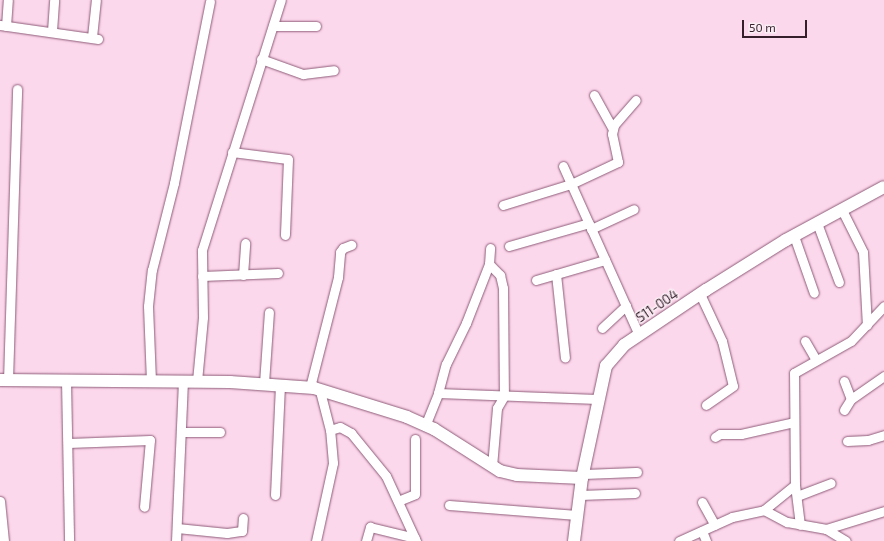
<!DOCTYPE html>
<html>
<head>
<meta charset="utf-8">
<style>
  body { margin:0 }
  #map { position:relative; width:884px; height:541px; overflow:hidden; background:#fcd8ec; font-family:"Exo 2",sans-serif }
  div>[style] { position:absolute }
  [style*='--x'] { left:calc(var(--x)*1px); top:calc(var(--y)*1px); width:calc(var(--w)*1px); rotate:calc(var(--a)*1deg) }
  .roads { filter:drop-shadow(0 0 1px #8e5b78) drop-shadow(0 0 1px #8e5b78) }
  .minor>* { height:9px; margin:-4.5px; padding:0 4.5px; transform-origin:4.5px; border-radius:4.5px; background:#fff }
  .tertiary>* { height:12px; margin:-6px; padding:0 6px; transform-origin:6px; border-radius:6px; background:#fff }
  span { translate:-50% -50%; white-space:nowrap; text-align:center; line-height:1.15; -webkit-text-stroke:3px #faedf4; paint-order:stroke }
  .street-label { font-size:13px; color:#341f2b }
  .scale { position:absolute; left:742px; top:20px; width:65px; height:18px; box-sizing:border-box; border:2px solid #341f2b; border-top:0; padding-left:5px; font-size:12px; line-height:14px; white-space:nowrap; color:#341f2b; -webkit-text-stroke:3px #faedf4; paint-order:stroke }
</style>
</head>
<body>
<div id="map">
  <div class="roads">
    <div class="minor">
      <i style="--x:0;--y:25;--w:99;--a:8.1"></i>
      <i style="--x:6;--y:26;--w:26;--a:-86"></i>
      <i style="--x:273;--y:26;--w:43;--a:0"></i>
      <i style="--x:52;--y:31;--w:31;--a:-86"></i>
      <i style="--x:92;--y:37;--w:37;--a:-84"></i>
      <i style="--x:261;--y:59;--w:45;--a:19.7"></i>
      <i style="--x:303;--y:74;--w:31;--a:-7"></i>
      <i style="--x:594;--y:95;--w:39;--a:61"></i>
      <i style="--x:232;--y:152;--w:56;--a:7.1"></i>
      <i style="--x:288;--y:159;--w:76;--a:92.3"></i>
      <i style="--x:563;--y:166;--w:185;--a:65.8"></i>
      <i style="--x:503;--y:205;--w:71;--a:-17.2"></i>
      <i style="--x:571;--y:184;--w:52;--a:-25.1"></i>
      <i style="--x:618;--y:162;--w:29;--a:-102"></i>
      <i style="--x:612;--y:134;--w:9;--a:-77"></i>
      <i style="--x:614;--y:125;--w:33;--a:-49"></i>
      <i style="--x:842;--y:210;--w:47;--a:63.4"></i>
      <i style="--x:863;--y:252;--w:73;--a:86.9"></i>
      <i style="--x:817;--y:223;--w:63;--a:69.6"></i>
      <i style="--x:591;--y:229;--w:47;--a:-24.9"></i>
      <i style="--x:794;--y:236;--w:60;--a:70.7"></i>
      <i style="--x:509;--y:246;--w:83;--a:-16"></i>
      <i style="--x:489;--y:264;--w:16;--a:45"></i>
      <i style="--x:500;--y:275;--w:13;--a:77"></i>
      <i style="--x:503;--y:288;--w:108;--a:89.5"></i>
      <i style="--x:504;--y:396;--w:14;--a:120"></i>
      <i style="--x:497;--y:408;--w:58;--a:94.9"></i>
      <i style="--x:556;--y:274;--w:84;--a:83.9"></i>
      <i style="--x:243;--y:275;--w:32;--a:-86"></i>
      <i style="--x:202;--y:276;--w:76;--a:-2.3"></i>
      <i style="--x:536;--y:280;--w:72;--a:-16.2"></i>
      <i style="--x:700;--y:294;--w:52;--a:64.9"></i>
      <i style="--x:722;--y:341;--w:46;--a:76.3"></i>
      <i style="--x:733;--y:386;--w:33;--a:145"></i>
      <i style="--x:602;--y:328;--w:33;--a:-43"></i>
      <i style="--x:805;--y:341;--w:22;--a:60"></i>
      <i style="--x:8;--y:380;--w:291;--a:-88.2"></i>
      <i style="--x:66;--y:380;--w:161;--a:88.9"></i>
      <i style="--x:151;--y:381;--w:75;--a:-92.3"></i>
      <i style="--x:148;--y:306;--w:36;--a:-84"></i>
      <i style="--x:152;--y:270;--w:90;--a:-75.8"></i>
      <i style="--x:174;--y:183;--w:185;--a:-78.8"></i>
      <i style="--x:197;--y:381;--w:64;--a:-84.6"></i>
      <i style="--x:203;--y:317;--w:67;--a:-90.9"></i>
      <i style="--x:202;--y:250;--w:262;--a:-72.5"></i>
      <i style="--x:844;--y:381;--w:19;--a:69"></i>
      <i style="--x:264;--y:383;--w:71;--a:-86"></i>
      <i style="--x:310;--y:387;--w:114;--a:-75.7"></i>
      <i style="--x:338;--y:277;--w:25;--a:-85"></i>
      <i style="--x:340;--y:252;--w:5;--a:-53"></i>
      <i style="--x:343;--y:248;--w:9;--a:-21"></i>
      <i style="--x:438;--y:393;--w:159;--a:2.2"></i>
      <i style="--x:844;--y:410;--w:13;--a:-58"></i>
      <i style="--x:851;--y:399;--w:40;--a:-34.9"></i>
      <i style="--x:425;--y:426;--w:35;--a:-68"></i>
      <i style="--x:438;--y:393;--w:30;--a:-75"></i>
      <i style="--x:446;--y:364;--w:46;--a:-64"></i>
      <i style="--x:466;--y:323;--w:63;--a:-68.7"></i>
      <i style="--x:489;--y:264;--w:16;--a:-86"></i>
      <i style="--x:330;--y:430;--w:10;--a:-17"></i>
      <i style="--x:340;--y:427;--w:13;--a:29"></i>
      <i style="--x:351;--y:433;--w:55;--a:50.9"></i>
      <i style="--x:386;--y:476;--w:72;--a:65.2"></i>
      <i style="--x:182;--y:432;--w:38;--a:0"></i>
      <i style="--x:715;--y:437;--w:6;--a:-31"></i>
      <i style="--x:720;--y:434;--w:21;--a:0"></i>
      <i style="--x:741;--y:434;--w:54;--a:-12.8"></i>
      <i style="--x:847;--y:441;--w:21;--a:-3"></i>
      <i style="--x:868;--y:440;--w:17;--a:-17"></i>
      <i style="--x:68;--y:443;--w:82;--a:-2.1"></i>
      <i style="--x:150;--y:440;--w:67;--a:95.1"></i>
      <i style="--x:582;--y:474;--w:55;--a:-2.1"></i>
      <i style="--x:795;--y:485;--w:40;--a:82.9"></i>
      <i style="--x:275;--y:495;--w:111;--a:-87.4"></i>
      <i style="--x:580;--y:495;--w:55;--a:-2.1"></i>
      <i style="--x:797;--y:496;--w:36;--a:-21"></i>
      <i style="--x:0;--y:501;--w:40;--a:84.3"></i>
      <i style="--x:398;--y:501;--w:18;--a:-22"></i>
      <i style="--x:415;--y:494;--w:55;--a:-90"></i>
      <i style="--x:702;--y:502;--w:26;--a:61"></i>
      <i style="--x:449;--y:505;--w:128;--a:4.5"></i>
      <i style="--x:764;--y:510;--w:40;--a:-39"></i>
      <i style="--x:795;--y:485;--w:112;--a:-90.5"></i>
      <i style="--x:794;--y:373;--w:65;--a:-29.3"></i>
      <i style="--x:851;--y:341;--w:48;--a:-46.7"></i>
      <i style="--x:177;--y:528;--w:50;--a:5.7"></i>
      <i style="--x:227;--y:533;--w:15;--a:-8"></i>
      <i style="--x:242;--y:531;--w:13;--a:-86"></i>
      <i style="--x:826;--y:529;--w:61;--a:-17.2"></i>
      <i style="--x:702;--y:531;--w:11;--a:68"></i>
      <i style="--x:176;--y:541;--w:160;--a:-87.5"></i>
      <i style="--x:316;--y:541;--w:80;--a:-77.7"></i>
      <i style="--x:333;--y:463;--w:33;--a:-95"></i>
      <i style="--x:330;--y:430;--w:40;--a:-104.4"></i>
      <i style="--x:366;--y:541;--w:15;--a:-74"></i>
      <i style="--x:370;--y:527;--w:46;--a:13.7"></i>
      <i style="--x:679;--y:541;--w:58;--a:-24.4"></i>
      <i style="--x:732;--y:517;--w:33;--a:-12"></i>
      <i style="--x:764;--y:510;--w:26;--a:28"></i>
      <i style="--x:787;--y:522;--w:40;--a:10"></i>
      <i style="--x:826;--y:529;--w:23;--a:31"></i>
    </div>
    <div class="tertiary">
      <i style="--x:0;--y:380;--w:230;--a:0.5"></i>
      <i style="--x:230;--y:382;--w:84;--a:4.1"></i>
      <i style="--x:314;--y:388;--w:97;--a:17.3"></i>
      <i style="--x:407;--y:417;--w:30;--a:24"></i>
      <i style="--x:434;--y:429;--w:78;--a:32.5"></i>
      <i style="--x:500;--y:471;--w:17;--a:13"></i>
      <i style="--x:517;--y:475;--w:65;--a:2.6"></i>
      <i style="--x:574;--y:541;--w:64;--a:-82.8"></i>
      <i style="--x:582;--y:478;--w:115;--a:-77.9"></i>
      <i style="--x:606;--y:366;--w:28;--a:-49"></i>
      <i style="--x:624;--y:345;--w:99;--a:-33.9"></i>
      <i style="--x:706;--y:290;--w:94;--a:-32"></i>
      <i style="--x:786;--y:240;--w:111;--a:-28.4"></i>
    </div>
  </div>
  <div class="street-label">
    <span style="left:657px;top:306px;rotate:-34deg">S11-004</span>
  </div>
  <div class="scale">50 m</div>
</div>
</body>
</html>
